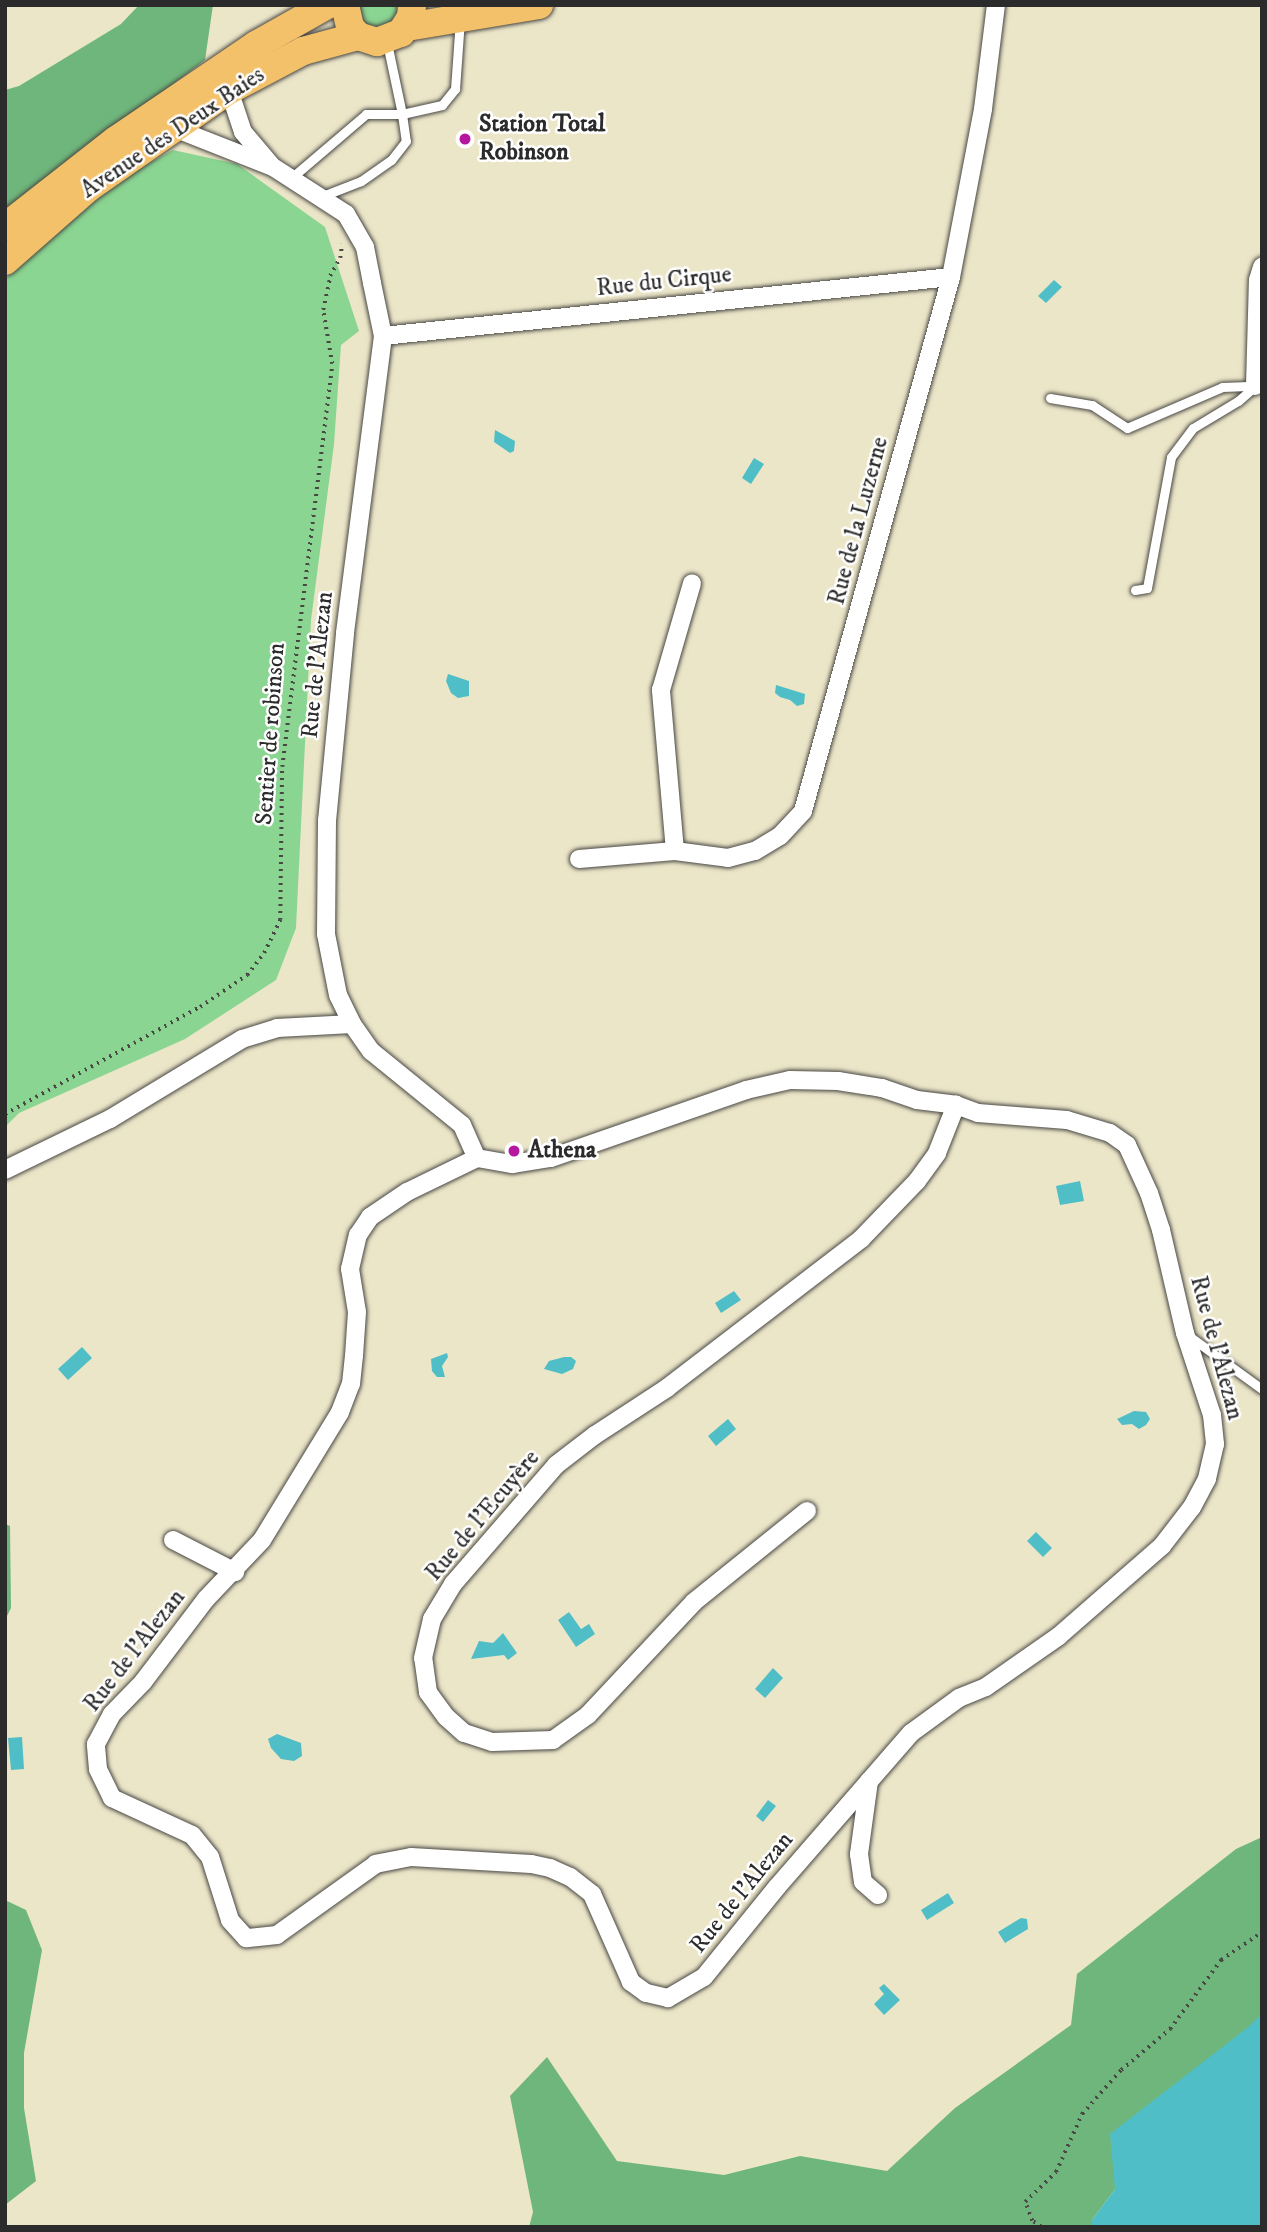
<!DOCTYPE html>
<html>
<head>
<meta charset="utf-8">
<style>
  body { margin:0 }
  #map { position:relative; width:1267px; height:2232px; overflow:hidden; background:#ece6c9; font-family:"IM FELL DW Pica",serif }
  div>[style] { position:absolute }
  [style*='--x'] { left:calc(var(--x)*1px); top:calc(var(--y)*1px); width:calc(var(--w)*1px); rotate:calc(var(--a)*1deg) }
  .green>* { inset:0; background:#8ad592 }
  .forest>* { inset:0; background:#6fb67c }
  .water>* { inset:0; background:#50bec6 }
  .path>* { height:3.5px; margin-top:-1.75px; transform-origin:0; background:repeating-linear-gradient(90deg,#484743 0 2px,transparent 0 7px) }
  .roads { filter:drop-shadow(0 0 2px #484743) drop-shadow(0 0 2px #484743) }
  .service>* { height:9px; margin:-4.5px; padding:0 4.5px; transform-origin:4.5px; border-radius:4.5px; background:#fff }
  .minor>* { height:18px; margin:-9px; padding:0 9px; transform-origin:9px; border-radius:9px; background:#fff }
  .primary>* { height:28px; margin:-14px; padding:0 14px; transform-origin:14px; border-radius:14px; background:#f4c16b }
  .dots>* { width:19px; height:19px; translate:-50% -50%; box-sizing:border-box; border:4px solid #fff; border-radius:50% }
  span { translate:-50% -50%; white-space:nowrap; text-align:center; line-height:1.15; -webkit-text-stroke:5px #fff; paint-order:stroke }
  .poi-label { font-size:24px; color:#2b2b2b; font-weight:700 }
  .left { translate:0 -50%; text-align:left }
  .street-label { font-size:24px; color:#2b2b2b }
  .frame { position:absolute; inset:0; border:7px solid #2b2b2b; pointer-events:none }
</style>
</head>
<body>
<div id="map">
  <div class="green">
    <i style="clip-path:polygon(399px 5px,396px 21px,383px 29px,363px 25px,355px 6px)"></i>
    <i style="clip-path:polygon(173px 150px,237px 164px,325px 227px,359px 331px,341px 345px,334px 444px,311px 620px,296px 928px,276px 980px,185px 1039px,19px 1113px,5px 1127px,5px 279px,118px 180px)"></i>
  </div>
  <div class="forest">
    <i style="clip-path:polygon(139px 5px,213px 5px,205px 60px,5px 213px,5px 90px,19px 86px,121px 24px)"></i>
    <i style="clip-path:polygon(5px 1524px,10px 1526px,11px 1608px,5px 1620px)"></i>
    <i style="clip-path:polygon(1262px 1837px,1262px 2014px,1115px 2189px,1092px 2220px,1092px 2227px,529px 2227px,533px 2212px,510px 2096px,547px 2057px,617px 2161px,724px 2175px,800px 2156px,887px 2171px,955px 2108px,1071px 2025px,1077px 1974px,1236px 1849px)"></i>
    <i style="clip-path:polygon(5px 1900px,26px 1910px,42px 1950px,24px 2053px,24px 2108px,36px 2181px,5px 2205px)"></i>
  </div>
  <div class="water">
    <i style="clip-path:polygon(1054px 280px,1062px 287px,1046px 303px,1038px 296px)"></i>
    <i style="clip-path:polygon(495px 430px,515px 441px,514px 451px,510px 453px,494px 442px)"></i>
    <i style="clip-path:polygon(754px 458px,764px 464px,751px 484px,742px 478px)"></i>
    <i style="clip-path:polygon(448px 674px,469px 681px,469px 696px,458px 698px,451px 693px,446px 681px)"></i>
    <i style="clip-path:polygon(776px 685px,805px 694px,804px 704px,797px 706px,790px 700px,780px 697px,775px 693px)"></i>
    <i style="clip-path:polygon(1080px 1181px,1084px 1201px,1060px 1205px,1056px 1186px)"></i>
    <i style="clip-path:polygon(734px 1291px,741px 1300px,721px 1313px,715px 1303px)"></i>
    <i style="clip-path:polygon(82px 1347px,92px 1358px,68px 1380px,58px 1369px)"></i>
    <i style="clip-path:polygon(447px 1353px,448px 1357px,442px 1366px,445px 1377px,437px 1377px,432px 1371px,431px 1359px)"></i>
    <i style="clip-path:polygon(564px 1357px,571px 1357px,576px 1361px,573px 1369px,562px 1374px,544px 1369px,549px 1361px)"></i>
    <i style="clip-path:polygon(1134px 1411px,1146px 1412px,1150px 1419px,1146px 1425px,1139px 1429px,1132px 1424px,1122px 1425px,1117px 1419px)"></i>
    <i style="clip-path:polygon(728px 1419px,736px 1429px,716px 1446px,708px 1436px)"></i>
    <i style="clip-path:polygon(1036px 1532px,1052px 1548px,1043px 1557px,1027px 1541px)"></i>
    <i style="clip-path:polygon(569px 1612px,581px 1629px,589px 1624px,595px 1634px,576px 1647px,558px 1620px)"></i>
    <i style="clip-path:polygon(503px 1633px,517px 1653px,508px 1660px,504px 1655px,471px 1659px,479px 1641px,493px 1643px)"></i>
    <i style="clip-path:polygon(773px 1668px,783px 1678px,765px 1698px,755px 1689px)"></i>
    <i style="clip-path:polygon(277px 1734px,301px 1743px,302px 1756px,294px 1761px,281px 1759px,271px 1748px,268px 1739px)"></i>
    <i style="clip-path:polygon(22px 1737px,24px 1769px,11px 1770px,8px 1738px)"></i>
    <i style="clip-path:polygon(768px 1800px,776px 1806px,763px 1822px,756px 1816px)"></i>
    <i style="clip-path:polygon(948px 1893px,954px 1903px,927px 1920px,921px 1910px)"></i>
    <i style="clip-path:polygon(1021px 1918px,1027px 1919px,1028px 1929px,1005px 1943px,998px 1932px)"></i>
    <i style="clip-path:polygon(884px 1984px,900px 2000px,884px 2015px,874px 2004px,884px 1994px,879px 1988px)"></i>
    <i style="clip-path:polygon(1262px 2014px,1262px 2227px,1092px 2227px,1092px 2220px,1115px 2189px,1110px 2134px,1247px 2028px)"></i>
  </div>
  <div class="path">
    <i style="--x:5;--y:1114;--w:222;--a:-28.8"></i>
    <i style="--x:200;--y:1007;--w:57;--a:-34.2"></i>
    <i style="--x:247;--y:975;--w:28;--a:-52"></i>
    <i style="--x:264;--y:953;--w:37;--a:-64"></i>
    <i style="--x:280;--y:920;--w:153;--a:-89.3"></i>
    <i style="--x:282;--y:767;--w:406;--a:-82.9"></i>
    <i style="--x:332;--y:364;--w:55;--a:-99.5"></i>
    <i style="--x:323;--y:310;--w:35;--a:-78"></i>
    <i style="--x:330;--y:276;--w:21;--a:-61"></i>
    <i style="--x:340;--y:258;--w:14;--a:-82"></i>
    <i style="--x:1041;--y:2227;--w:11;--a:-146"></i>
    <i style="--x:1032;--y:2221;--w:20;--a:-110"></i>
    <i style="--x:1025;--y:2202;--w:43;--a:-44.1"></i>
    <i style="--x:1056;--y:2172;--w:64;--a:-65.9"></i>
    <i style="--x:1082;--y:2114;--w:59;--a:-48.4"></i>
    <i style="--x:1121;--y:2070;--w:64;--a:-39.9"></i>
    <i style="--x:1170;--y:2029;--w:86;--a:-53.5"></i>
    <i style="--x:1221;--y:1960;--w:50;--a:-34.3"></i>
  </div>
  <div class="roads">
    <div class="service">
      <i style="--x:387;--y:43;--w:73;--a:78.1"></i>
      <i style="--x:402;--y:114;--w:41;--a:-12.7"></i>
      <i style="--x:442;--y:105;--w:21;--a:-51"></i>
      <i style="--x:455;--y:89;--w:69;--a:-85.9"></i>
      <i style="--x:290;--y:179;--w:100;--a:-40.5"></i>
      <i style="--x:366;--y:114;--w:36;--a:0"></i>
      <i style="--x:402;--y:114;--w:27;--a:82"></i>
      <i style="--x:406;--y:141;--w:24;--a:128"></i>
      <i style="--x:391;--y:160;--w:37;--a:145"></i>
      <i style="--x:361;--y:181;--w:44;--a:158.7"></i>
      <i style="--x:1050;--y:398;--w:43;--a:9.5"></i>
      <i style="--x:1092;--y:405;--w:42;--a:33.3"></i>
      <i style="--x:1127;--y:428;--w:103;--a:-23.3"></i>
      <i style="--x:1222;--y:387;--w:33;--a:-2"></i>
      <i style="--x:1135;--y:590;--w:12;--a:-9"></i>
      <i style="--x:1147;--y:588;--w:133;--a:-79.6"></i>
      <i style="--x:1171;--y:457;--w:36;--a:-53"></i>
      <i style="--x:1193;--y:428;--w:52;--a:-31"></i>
      <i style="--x:1238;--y:401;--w:23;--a:-41"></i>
      <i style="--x:1189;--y:1336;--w:90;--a:36"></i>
    </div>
    <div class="minor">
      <i style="--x:229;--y:90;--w:44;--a:71.6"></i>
      <i style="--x:243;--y:132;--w:43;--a:49.7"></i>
      <i style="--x:174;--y:128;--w:106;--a:21.5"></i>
      <i style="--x:273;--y:167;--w:87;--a:32.8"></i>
      <i style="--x:346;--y:214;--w:38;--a:60"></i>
      <i style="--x:365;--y:247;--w:37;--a:79"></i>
      <i style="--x:372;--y:283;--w:54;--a:78.3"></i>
      <i style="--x:383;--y:336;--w:300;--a:97.3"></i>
      <i style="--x:345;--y:634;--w:187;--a:95.5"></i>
      <i style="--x:327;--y:820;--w:114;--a:90.5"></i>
      <i style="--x:326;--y:934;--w:62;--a:78.9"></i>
      <i style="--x:338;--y:995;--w:32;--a:64"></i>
      <i style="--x:352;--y:1024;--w:33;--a:55"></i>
      <i style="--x:371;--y:1051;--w:117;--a:39.1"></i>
      <i style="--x:462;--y:1125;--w:36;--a:66"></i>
      <i style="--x:477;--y:1158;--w:36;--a:10"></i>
      <i style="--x:512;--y:1164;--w:39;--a:-9"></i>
      <i style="--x:551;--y:1158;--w:207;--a:-19.2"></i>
      <i style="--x:746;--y:1090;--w:45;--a:-12.8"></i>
      <i style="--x:790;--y:1080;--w:48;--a:1.2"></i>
      <i style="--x:838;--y:1081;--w:45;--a:9"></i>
      <i style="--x:882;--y:1088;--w:37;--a:19"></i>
      <i style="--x:917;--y:1100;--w:39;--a:7"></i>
      <i style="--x:956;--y:1105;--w:23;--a:20"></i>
      <i style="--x:978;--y:1113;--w:89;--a:4.5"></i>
      <i style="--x:1067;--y:1120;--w:45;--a:16.8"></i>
      <i style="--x:1110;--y:1133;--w:21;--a:35"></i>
      <i style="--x:1127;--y:1145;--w:53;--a:65.4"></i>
      <i style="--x:1149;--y:1193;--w:39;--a:72"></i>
      <i style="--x:1161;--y:1230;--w:106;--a:76.9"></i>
      <i style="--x:1185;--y:1333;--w:86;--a:71.8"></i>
      <i style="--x:1212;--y:1415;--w:29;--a:84"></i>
      <i style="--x:1215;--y:1444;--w:36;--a:103"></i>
      <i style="--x:1207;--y:1479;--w:32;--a:118"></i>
      <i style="--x:1192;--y:1507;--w:49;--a:127.6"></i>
      <i style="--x:1162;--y:1546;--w:137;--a:138.9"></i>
      <i style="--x:1059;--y:1636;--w:89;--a:145.1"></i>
      <i style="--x:986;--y:1687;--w:29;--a:158"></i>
      <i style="--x:959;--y:1698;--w:59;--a:143.9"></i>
      <i style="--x:911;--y:1733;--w:204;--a:131"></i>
      <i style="--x:777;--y:1887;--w:116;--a:129"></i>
      <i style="--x:704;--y:1977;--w:42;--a:149.7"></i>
      <i style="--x:668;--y:1998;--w:23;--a:-167"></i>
      <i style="--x:646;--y:1993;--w:19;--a:-144"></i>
      <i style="--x:631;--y:1982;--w:96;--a:-113.9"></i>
      <i style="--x:592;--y:1894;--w:28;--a:-142"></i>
      <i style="--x:570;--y:1877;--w:22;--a:-156"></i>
      <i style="--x:550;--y:1868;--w:19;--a:-168"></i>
      <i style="--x:531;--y:1864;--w:120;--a:-176.7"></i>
      <i style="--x:411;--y:1857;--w:36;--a:169"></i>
      <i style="--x:376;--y:1864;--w:122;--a:144.4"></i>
      <i style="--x:277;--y:1935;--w:31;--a:174"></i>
      <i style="--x:246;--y:1938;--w:24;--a:-132"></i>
      <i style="--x:230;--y:1920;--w:66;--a:-107.6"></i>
      <i style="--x:210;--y:1857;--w:28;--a:-129"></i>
      <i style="--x:192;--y:1835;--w:88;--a:-155.2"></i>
      <i style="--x:112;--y:1798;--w:32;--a:-116"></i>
      <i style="--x:98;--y:1769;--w:25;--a:-95"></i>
      <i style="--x:96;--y:1744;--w:34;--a:-62"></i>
      <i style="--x:112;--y:1714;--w:45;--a:-45.9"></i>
      <i style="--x:143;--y:1682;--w:104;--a:-52.8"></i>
      <i style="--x:206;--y:1599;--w:81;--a:-46.5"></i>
      <i style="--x:262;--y:1540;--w:150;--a:-58.6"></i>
      <i style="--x:340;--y:1412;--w:30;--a:-69"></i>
      <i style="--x:351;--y:1384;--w:28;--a:-84"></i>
      <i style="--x:354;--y:1356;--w:44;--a:-86.1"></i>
      <i style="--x:357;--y:1312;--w:44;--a:-99.2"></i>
      <i style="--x:350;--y:1269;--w:35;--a:-77"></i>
      <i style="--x:358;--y:1235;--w:22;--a:-56"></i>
      <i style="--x:370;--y:1217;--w:45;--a:-34"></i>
      <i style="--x:407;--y:1192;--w:78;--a:-25.9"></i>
      <i style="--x:383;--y:336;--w:571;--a:-5.93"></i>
      <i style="--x:1255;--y:386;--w:106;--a:-88.4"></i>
      <i style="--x:1258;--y:280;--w:14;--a:-73"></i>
      <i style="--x:675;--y:851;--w:162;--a:-95"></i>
      <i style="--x:661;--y:690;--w:111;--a:-73.8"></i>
      <i style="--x:579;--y:859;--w:96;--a:-4.8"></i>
      <i style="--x:675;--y:851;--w:53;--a:7.5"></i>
      <i style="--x:728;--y:858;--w:28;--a:-15"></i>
      <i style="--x:755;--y:851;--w:29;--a:-31"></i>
      <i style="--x:780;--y:836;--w:34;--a:-47"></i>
      <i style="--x:803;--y:811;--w:554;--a:-74.51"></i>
      <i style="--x:951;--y:277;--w:171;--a:-79.2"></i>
      <i style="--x:983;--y:109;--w:105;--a:-82.9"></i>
      <i style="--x:5;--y:1170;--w:117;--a:-25.9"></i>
      <i style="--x:110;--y:1119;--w:154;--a:-31.2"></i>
      <i style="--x:242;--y:1039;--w:37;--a:-17"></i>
      <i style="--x:277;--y:1028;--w:75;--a:-3.1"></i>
      <i style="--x:807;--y:1511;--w:145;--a:141.2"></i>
      <i style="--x:694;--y:1602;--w:155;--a:133.2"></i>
      <i style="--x:588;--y:1715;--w:43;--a:144.5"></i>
      <i style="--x:553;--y:1740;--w:61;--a:178.1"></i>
      <i style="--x:492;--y:1742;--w:29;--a:-162"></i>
      <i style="--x:464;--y:1733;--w:24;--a:-138"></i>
      <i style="--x:446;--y:1717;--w:31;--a:-126"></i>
      <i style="--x:428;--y:1692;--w:34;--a:-98"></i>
      <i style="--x:423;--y:1658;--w:40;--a:-77"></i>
      <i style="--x:432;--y:1619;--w:41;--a:-59"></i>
      <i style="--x:453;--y:1584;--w:157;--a:-49.1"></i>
      <i style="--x:556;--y:1465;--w:49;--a:-37.6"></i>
      <i style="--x:595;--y:1435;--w:86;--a:-33.1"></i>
      <i style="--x:667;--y:1388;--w:245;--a:-37.5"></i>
      <i style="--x:861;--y:1239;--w:81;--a:-46"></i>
      <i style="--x:917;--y:1181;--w:34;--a:-54"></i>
      <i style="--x:937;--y:1153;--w:52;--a:-68.4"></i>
      <i style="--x:173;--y:1540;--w:70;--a:27.3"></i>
      <i style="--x:869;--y:1781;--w:74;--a:97.8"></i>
      <i style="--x:859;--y:1854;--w:28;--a:82"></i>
      <i style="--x:863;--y:1882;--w:20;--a:41"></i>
    </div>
    <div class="primary">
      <i style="--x:345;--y:5;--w:23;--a:77"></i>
      <i style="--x:350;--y:27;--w:12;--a:48"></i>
      <i style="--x:358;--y:36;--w:20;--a:18"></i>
      <i style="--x:377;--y:42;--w:26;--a:-21"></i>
      <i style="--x:401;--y:33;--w:19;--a:-58"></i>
      <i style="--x:411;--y:17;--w:12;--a:-85"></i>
      <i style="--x:407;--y:27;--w:134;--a:-9.5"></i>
      <i style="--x:5;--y:227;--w:141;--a:-38.1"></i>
      <i style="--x:116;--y:140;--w:169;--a:-34.2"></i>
      <i style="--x:256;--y:45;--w:81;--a:-29.4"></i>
      <i style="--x:5;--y:261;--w:111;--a:-41.3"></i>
      <i style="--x:88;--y:188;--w:172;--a:-34.8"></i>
      <i style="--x:229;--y:90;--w:84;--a:-27.8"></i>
      <i style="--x:303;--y:51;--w:57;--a:-15.3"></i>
    </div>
  </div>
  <div class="dots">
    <i style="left:465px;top:139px;background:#b5179e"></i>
    <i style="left:514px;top:1151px;background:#b5179e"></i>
  </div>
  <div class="poi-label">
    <span class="left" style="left:479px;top:139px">Station Total<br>Robinson</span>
    <span class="left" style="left:528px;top:1151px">Athena</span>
  </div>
  <div class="street-label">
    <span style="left:173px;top:133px;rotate:-34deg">Avenue des Deux Baies</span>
    <span style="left:664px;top:282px;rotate:-6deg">Rue du Cirque</span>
    <span style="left:859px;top:521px;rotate:-75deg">Rue de la Luzerne</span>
    <span style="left:318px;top:665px;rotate:-84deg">Rue de l'Alezan</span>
    <span style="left:271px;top:734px;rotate:-86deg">Sentier de robinson</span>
    <span style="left:1216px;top:1348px;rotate:75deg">Rue de l'Alezan</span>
    <span style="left:483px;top:1516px;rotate:-50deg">Rue de l'Ecuyère</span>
    <span style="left:135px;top:1651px;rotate:-52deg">Rue de l'Alezan</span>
    <span style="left:742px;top:1893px;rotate:-51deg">Rue de l'Alezan</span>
  </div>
  <div class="frame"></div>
</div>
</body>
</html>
